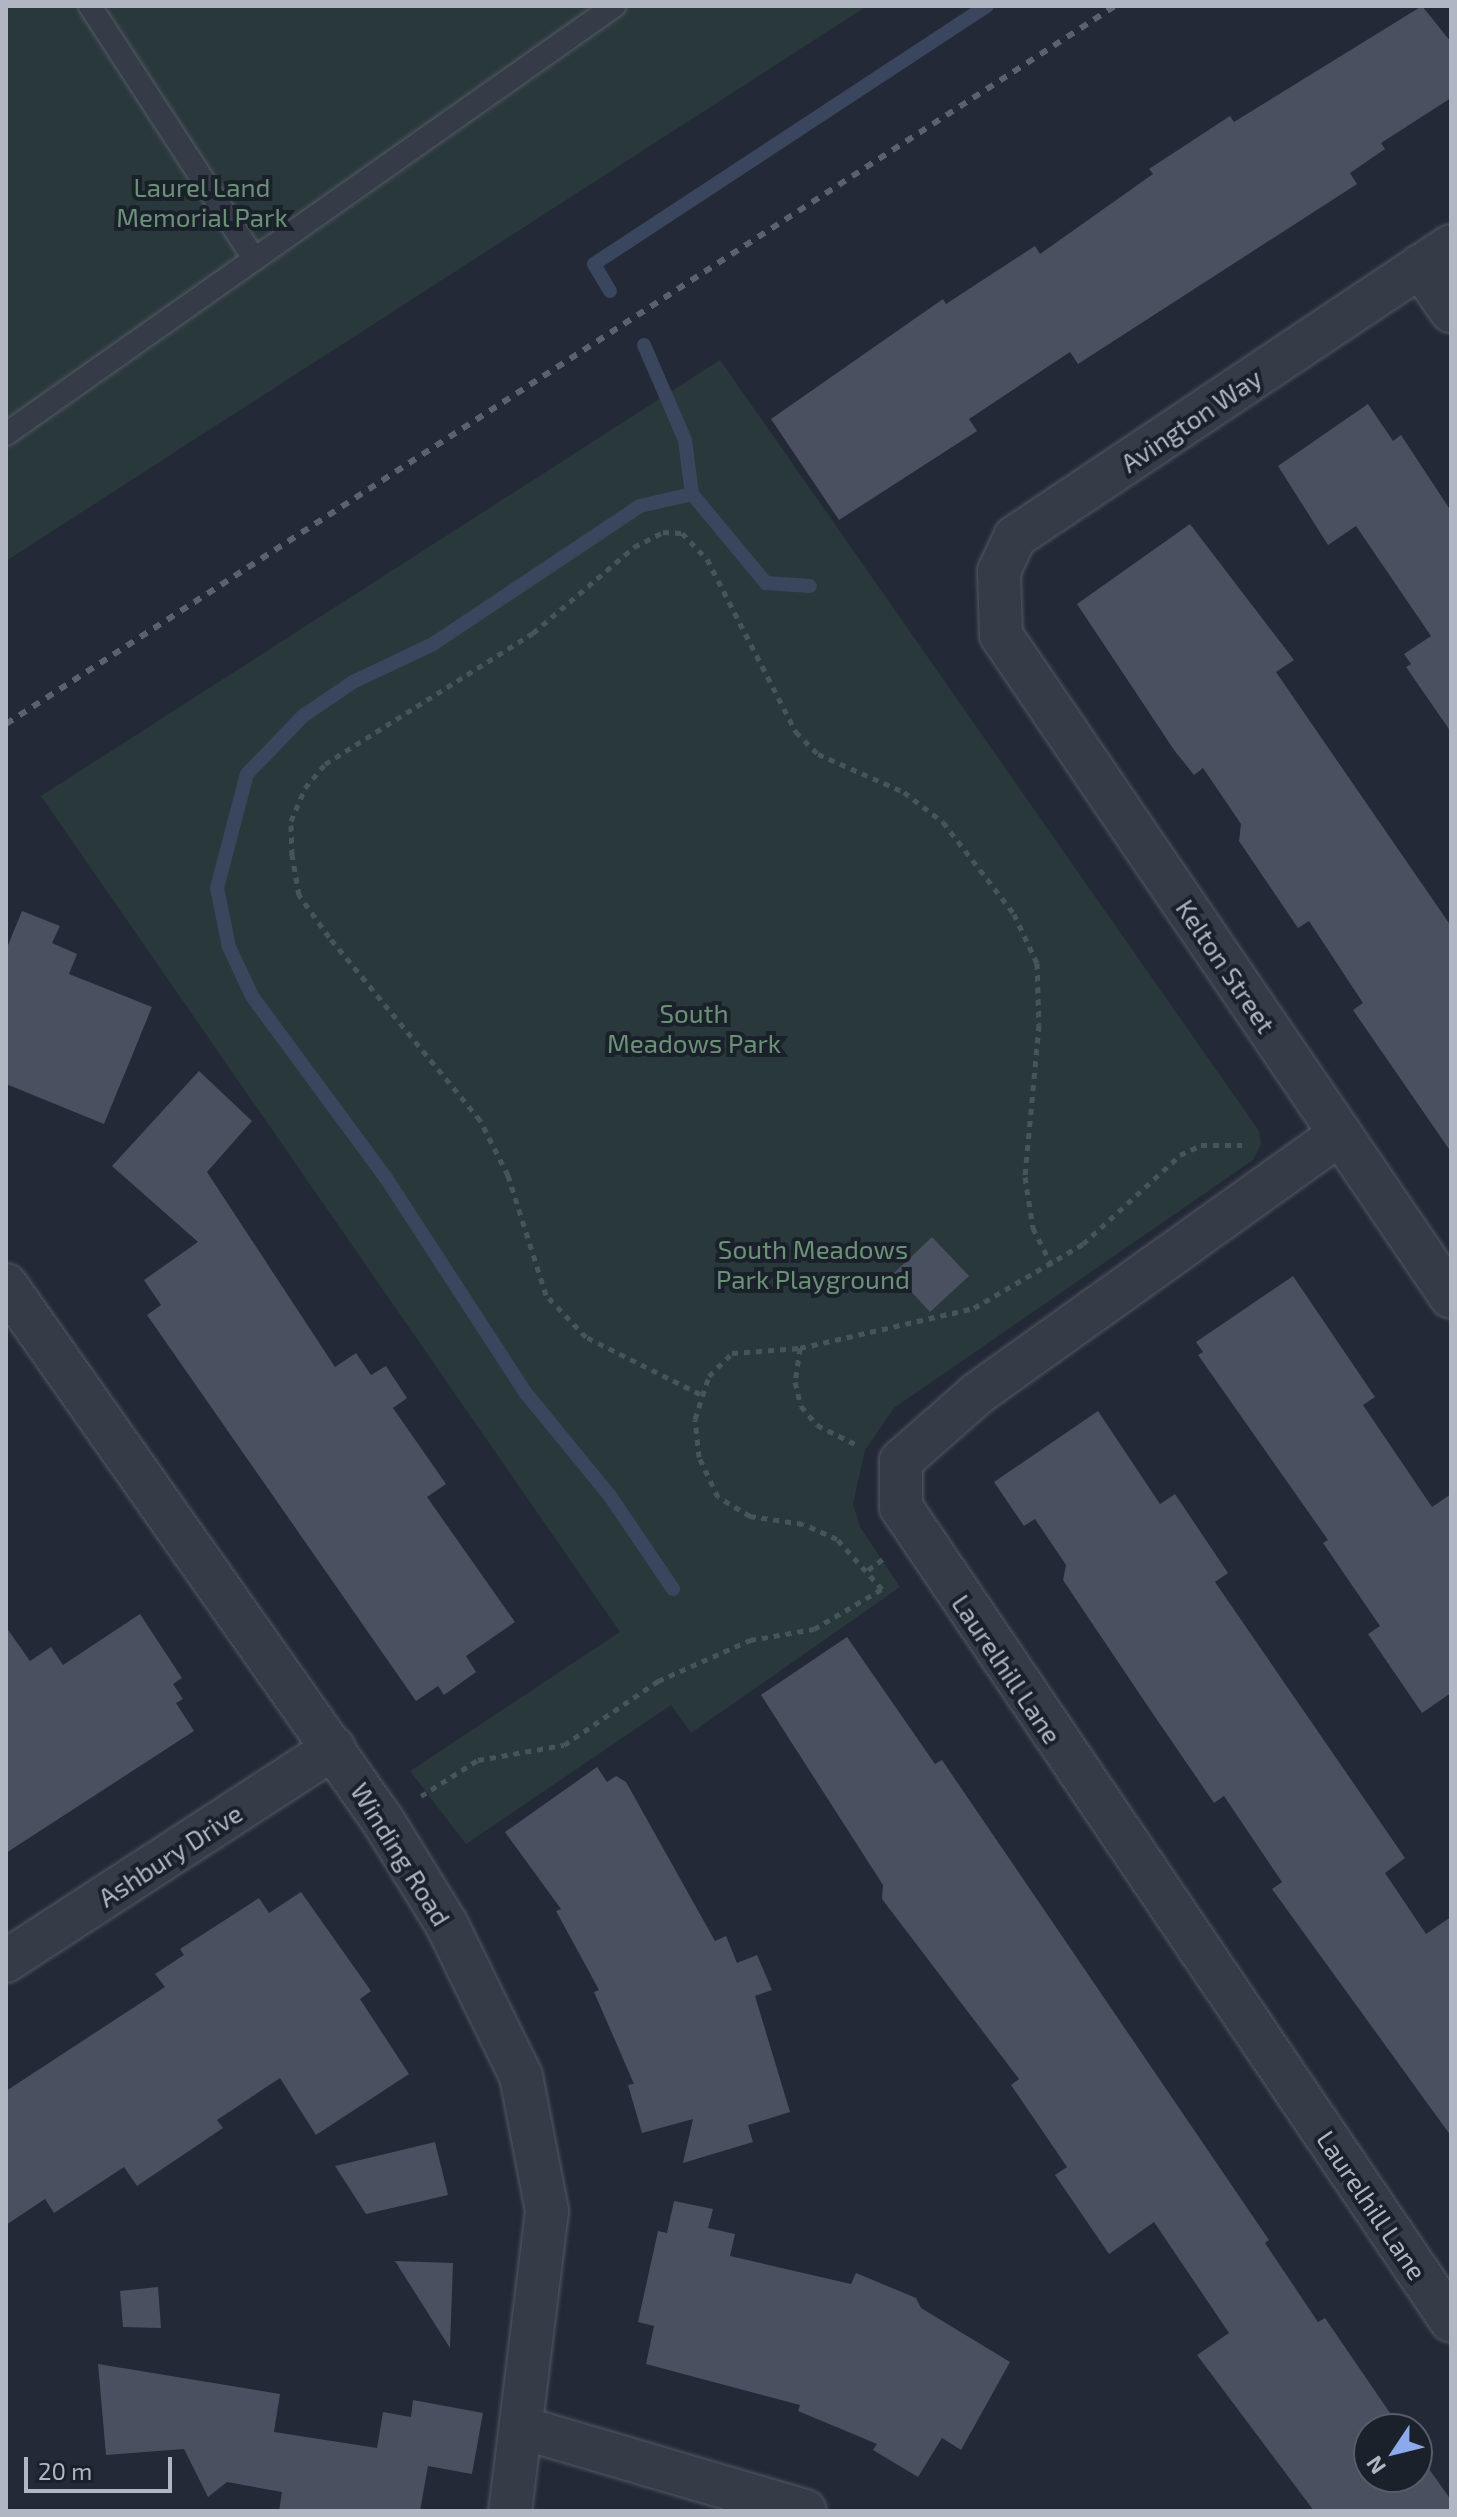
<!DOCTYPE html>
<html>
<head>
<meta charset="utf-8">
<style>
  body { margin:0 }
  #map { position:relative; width:1457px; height:2517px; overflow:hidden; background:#232936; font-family:"Exo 2",sans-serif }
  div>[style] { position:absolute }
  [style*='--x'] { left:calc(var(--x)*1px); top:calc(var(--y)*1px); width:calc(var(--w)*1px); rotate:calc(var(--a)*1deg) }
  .green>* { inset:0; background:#29393b }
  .stream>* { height:14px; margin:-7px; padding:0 7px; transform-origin:7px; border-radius:7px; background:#3a465e }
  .building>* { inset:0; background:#495060 }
  .path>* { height:5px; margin-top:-2.5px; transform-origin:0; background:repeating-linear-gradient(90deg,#465559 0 6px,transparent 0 12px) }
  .roads { filter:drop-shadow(0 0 2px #545964) drop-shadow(0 0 2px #545964) }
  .service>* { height:22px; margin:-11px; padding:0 11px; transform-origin:11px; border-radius:11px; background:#363c47 }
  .minor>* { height:42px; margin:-21px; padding:0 21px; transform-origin:21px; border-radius:21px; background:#363c47 }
  .rail>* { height:6px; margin-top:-3px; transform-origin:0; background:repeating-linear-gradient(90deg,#5a616f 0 8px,transparent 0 16px) }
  span { translate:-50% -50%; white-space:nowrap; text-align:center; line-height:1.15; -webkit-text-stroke:8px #1b212b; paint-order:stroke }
  .park-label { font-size:26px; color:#6b9177 }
  .street-label { font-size:26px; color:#b1b6c3 }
  .frame { position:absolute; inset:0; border:8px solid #b1b6c3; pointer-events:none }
  .north { position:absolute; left:1353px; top:2413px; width:80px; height:80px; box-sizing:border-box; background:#1b212b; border:2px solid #575d68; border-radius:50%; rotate:235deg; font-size:22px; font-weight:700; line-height:32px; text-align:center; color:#b1b6c3 }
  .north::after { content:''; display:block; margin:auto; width:28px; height:36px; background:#8ca9ec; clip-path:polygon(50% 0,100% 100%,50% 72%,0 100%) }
  .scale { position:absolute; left:24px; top:2457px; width:148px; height:36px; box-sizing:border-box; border:4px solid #b1b6c3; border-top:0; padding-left:10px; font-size:24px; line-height:28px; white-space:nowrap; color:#b1b6c3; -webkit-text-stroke:6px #1b212b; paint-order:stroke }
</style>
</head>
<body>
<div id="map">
  <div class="green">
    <i style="clip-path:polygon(6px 6px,867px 6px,6px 561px)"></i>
    <i style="clip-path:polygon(720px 360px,1259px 1131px,1261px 1145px,1253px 1160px,894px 1408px,865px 1450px,853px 1504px,860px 1527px,900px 1587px,691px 1733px,671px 1705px,466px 1844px,410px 1771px,620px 1632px,41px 796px)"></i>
  </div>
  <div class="stream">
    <i style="--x:610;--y:291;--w:31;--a:-121"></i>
    <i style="--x:594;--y:264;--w:470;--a:-33.3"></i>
    <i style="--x:644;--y:345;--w:103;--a:66.7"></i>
    <i style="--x:685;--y:440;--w:54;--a:82.6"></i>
    <i style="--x:692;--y:494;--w:116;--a:50.3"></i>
    <i style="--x:766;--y:583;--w:44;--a:3.9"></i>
    <i style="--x:673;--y:1589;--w:112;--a:-124.1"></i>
    <i style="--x:610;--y:1496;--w:134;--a:-129.3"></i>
    <i style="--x:525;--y:1392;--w:255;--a:-123"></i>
    <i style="--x:386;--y:1178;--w:226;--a:-126.4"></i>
    <i style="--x:252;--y:996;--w:54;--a:-115.1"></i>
    <i style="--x:229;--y:947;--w:60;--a:-101.5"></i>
    <i style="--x:217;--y:888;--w:118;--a:-75.3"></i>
    <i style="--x:247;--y:774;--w:81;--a:-46"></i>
    <i style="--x:303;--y:716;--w:60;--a:-34.2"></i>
    <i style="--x:353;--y:682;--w:89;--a:-25.4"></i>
    <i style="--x:433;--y:644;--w:249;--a:-33.7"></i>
    <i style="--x:640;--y:506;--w:53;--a:-13"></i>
  </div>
  <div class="building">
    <i style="clip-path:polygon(1422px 6px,1451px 42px,1451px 98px,1381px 143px,1385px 149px,1350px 173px,1357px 184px,1078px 364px,1070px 352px,969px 419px,977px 431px,839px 520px,771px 419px,943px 299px,946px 304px,1035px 246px,1040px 254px,1153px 174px,1149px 169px,1230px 116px,1234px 122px)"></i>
    <i style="clip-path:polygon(1368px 404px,1393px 441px,1401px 435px,1451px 511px,1451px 732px,1406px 667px,1411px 664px,1404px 654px,1431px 636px,1356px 526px,1328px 545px,1278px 466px)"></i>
    <i style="clip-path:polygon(1190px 524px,1294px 660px,1276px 672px,1451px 926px,1451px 1152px,1353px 1010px,1363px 1003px,1309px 921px,1298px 928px,1239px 841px,1241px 824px,1203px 768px,1194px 775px,1174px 750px,1077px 604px)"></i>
    <i style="clip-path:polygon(22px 911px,60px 926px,52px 943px,77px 954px,69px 974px,152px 1007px,104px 1124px,6px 1084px,6px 950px)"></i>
    <i style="clip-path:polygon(199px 1071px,252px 1121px,207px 1172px,335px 1367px,356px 1353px,371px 1375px,386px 1366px,407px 1398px,393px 1408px,446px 1484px,427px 1497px,515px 1622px,466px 1656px,476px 1672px,444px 1695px,438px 1686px,416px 1701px,147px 1315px,161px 1305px,144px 1280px,198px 1242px,112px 1166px)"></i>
    <i style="clip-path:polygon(932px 1237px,969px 1276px,930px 1312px,894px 1273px)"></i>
    <i style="clip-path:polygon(1293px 1276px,1375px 1397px,1363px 1405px,1432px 1507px,1451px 1494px,1451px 1693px,1422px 1713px,1368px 1634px,1380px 1626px,1323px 1543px,1328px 1540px,1198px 1355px,1203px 1352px,1196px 1342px)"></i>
    <i style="clip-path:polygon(1098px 1411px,1160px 1504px,1175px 1494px,1228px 1573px,1215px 1582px,1405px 1858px,1385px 1873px,1426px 1934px,1451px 1917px,1451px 2136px,1272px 1889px,1282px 1882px,1224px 1796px,1214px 1803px,1151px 1711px,1063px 1580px,1066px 1565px,1035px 1519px,1024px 1526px,994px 1482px)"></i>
    <i style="clip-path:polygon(140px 1614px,182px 1678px,173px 1684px,183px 1699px,176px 1703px,194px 1731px,6px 1853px,6px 1627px,30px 1661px,51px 1647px,63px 1665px)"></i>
    <i style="clip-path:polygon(847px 1637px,935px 1764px,942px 1760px,1269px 2240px,1265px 2243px,1318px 2322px,1325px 2318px,1401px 2429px,1369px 2429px,1369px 2477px,1417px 2477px,1417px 2452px,1451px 2500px,1451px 2511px,1314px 2511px,1197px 2355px,1229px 2333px,1154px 2222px,1109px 2254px,1055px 2175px,1067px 2167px,1011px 2085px,1019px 2079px,882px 1899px,883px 1885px,761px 1695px)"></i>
    <i style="clip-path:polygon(597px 1767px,607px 1782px,616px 1776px,626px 1782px,715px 1941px,726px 1936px,737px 1963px,757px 1955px,772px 1990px,755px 1996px,790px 2112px,748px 2125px,753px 2142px,683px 2163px,693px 2119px,642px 2133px,628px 2085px,634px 2084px,594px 1992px,599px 1990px,556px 1911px,561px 1909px,505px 1832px)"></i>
    <i style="clip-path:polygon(301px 1892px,371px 1991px,360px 1999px,409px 2074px,316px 2135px,280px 2078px,217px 2120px,223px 2128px,137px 2186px,124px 2167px,54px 2213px,45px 2199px,6px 2225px,6px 2091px,165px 1987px,155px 1974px,184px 1955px,180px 1949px,259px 1898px,269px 1913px)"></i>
    <i style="clip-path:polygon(435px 2142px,448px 2195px,366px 2214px,335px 2166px)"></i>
    <i style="clip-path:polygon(674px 2201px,713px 2209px,708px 2228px,735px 2234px,730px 2256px,851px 2284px,856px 2273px,916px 2298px,921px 2308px,1010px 2362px,961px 2450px,942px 2438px,918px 2477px,873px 2450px,877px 2444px,798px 2411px,800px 2405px,646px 2364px,654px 2326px,638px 2322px,658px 2231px,667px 2233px)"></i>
    <i style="clip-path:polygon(395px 2261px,453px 2263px,450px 2348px)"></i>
    <i style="clip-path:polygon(158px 2287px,161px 2328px,123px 2327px,120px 2291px)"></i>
    <i style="clip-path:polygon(98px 2364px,280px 2394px,274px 2432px,377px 2448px,383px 2412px,411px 2417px,413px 2400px,483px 2413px,472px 2474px,428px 2466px,420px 2511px,279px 2511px,282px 2492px,227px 2482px,208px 2497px,184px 2449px,106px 2455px)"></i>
  </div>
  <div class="path">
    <i style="--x:800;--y:1348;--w:34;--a:98"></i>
    <i style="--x:795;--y:1382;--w:25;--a:76"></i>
    <i style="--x:801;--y:1406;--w:25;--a:50"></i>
    <i style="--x:817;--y:1425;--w:47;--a:26.6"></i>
    <i style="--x:700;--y:1394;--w:127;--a:-153.4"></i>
    <i style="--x:586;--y:1337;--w:58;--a:-133.6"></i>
    <i style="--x:546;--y:1295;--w:126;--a:-107.6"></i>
    <i style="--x:508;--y:1175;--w:62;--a:-117"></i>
    <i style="--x:480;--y:1120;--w:237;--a:-129.5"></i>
    <i style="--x:329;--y:937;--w:52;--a:-125.5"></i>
    <i style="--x:299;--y:895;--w:41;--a:-99.9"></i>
    <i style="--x:292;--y:855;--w:34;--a:-92"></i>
    <i style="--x:291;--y:821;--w:36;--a:-67"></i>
    <i style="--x:305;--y:788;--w:31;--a:-50"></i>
    <i style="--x:325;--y:764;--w:246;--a:-32.2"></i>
    <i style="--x:533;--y:633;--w:133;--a:-40.4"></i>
    <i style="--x:634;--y:547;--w:33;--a:-27"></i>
    <i style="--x:663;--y:532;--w:19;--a:3"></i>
    <i style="--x:682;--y:533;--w:36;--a:46"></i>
    <i style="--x:707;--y:559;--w:195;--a:62.8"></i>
    <i style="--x:796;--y:732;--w:31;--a:45"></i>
    <i style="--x:818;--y:754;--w:94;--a:23.8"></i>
    <i style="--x:904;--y:792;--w:49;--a:37.6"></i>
    <i style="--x:943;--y:822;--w:116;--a:52.3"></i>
    <i style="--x:1014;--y:914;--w:54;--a:64.9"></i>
    <i style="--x:1037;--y:963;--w:62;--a:88.2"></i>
    <i style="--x:1039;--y:1025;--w:153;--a:95.3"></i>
    <i style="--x:1025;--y:1177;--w:52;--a:81.1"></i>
    <i style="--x:1033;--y:1228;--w:42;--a:63.4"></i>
    <i style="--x:868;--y:1570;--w:19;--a:-36"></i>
    <i style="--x:421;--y:1796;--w:67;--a:-32.3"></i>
    <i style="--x:478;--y:1760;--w:87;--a:-9.9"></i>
    <i style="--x:564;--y:1745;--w:114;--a:-34.2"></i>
    <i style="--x:658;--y:1681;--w:101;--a:-24"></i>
    <i style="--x:750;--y:1640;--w:65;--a:-9.8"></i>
    <i style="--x:814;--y:1629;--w:79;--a:-30.5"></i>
    <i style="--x:882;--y:1589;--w:67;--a:-132"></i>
    <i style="--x:837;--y:1539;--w:37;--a:-156"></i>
    <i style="--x:803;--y:1524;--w:54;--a:-171.4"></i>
    <i style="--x:750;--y:1516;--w:37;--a:-149"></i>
    <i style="--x:718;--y:1497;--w:44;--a:-115.4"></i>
    <i style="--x:699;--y:1457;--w:38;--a:-96"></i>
    <i style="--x:695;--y:1419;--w:45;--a:-72"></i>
    <i style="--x:709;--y:1376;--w:33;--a:-45"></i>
    <i style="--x:732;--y:1353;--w:68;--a:-4.2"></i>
    <i style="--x:800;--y:1348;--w:179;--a:-12.9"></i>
    <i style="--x:974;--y:1308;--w:126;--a:-30.4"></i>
    <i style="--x:1083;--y:1244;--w:132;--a:-42.5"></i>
    <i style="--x:1180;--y:1155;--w:23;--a:-25"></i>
    <i style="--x:1201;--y:1145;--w:41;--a:0"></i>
  </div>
  <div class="roads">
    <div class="service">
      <i style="--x:90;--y:6;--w:302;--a:57"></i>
      <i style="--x:6;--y:434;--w:744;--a:-35.14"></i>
    </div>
    <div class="minor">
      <i style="--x:1451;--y:246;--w:524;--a:146.28"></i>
      <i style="--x:1015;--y:537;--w:38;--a:115"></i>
      <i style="--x:999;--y:571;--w:64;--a:88.2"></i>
      <i style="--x:1001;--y:635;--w:800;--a:55.79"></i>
      <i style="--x:1420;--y:266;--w:55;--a:55.4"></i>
      <i style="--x:1340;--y:1134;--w:448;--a:144.4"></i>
      <i style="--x:976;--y:1395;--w:100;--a:138.7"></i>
      <i style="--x:901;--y:1461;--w:46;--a:90"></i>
      <i style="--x:901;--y:1507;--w:982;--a:55.95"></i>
      <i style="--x:6;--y:1285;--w:655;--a:54.88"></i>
      <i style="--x:383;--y:1821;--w:122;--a:58.4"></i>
      <i style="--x:447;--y:1925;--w:168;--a:63.9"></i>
      <i style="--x:521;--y:2076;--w:137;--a:79.1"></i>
      <i style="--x:547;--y:2211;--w:302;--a:97"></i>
      <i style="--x:6;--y:1961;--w:391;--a:-33"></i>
      <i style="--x:523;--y:2428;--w:294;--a:16.4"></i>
    </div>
  </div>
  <div class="rail">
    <i style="--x:6;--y:724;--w:1321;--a:-32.92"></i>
  </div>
  <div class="park-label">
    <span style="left:202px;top:202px">Laurel Land<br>Memorial Park</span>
    <span style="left:694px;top:1028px">South<br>Meadows Park</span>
    <span style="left:813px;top:1264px">South Meadows<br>Park Playground</span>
  </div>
  <div class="street-label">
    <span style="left:1191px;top:420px;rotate:-34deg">Avington Way</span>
    <span style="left:1226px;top:966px;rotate:56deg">Kelton Street</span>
    <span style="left:1007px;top:1669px;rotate:56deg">Laurelhill Lane</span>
    <span style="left:401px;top:1854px;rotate:58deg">Winding Road</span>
    <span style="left:170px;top:1855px;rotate:-33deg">Ashbury Drive</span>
    <span style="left:1372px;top:2205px;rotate:56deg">Laurelhill Lane</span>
  </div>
  <div class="frame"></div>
  <div class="north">N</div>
  <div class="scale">20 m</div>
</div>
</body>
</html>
